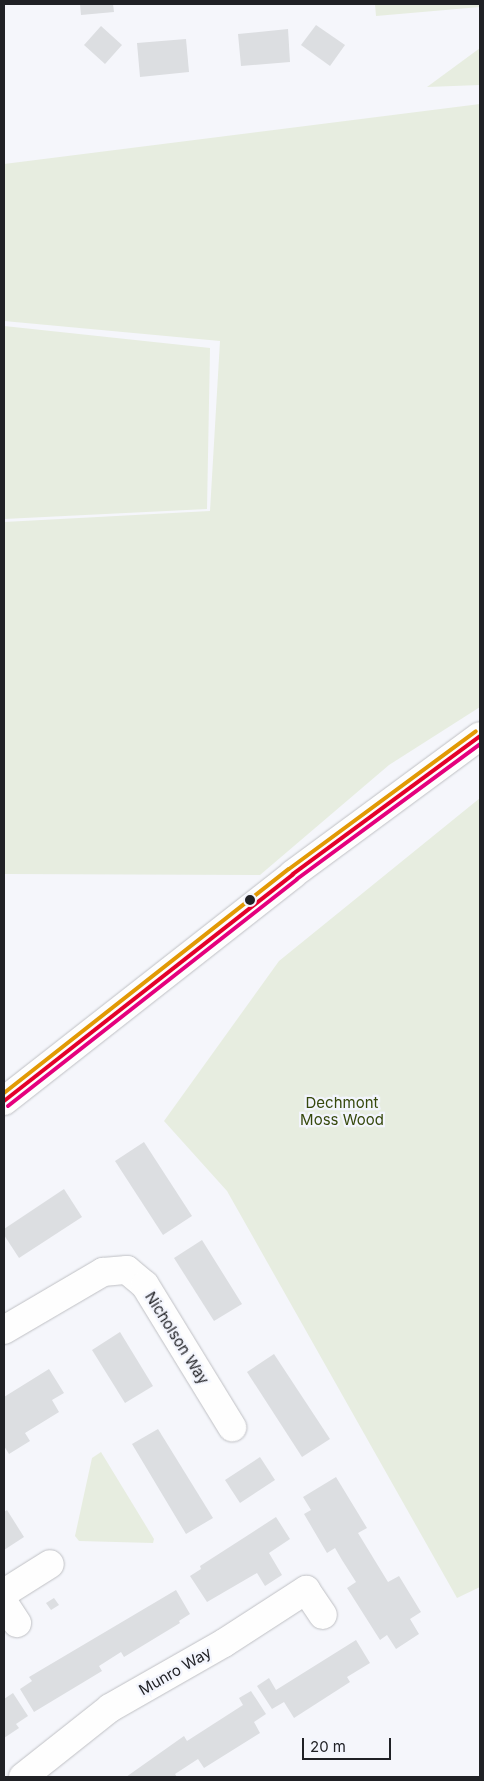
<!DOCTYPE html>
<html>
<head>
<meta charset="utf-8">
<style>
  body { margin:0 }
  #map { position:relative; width:484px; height:1781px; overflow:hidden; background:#f5f6fb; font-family:Inter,sans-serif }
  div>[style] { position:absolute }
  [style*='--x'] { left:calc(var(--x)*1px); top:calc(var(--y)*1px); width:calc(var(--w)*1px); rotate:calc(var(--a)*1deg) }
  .green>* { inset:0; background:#e7ede0 }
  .building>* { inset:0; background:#dcdee1 }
  .roads { filter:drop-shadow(0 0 1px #bfc0c4) drop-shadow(0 0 1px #bfc0c4) }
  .minor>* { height:28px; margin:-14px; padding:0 14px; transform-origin:14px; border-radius:14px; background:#fefefe }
  .bus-1>* { height:4px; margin:-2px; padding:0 2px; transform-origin:2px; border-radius:2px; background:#e4002b }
  .bus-2>* { height:4px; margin:-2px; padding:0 2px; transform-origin:2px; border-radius:2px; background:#e5007d }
  .bus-3>* { height:4px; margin:-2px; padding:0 2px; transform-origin:2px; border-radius:2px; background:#e29904 }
  .dots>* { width:14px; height:14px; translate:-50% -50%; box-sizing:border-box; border:2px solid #f3f5fd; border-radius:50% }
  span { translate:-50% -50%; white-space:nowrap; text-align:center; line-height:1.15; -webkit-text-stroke:4.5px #f3f5fd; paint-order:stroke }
  .park-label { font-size:15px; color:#36480c }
  .street-label { font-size:15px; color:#202125 }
  .frame { position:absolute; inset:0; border:5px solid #202125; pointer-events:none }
  .scale { position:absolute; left:302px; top:1738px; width:89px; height:22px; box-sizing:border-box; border:2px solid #202125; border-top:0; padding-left:6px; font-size:15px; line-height:18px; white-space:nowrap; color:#202125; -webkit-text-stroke:4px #f3f5fd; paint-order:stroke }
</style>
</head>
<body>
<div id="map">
  <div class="green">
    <i style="clip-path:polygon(375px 4px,480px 4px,480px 7px,376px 16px)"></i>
    <i style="clip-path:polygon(480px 48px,480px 85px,427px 87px)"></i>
    <i style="clip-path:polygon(480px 104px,480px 707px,389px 765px,260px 875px,4px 874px,4px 522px,210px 511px,220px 341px,4px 321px,4px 164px)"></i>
    <i style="clip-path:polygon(4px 326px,210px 348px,207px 509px,4px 519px)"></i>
    <i style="clip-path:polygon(480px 798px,480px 1587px,457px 1598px,227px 1191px,164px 1121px,279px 961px)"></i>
    <i style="clip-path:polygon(101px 1452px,154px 1539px,153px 1543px,79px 1541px,75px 1536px,92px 1458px)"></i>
  </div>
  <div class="building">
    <i style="clip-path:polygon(80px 4px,113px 4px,114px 12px,81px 15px)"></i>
    <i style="clip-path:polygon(316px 25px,345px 45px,330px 66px,301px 45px)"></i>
    <i style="clip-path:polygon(101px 26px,122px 45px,105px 64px,84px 45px)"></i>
    <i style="clip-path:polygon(288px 29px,290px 62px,241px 66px,238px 34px)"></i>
    <i style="clip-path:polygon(186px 39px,189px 72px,140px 77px,137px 43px)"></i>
    <i style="clip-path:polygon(144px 1142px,192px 1216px,163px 1235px,115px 1161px)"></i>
    <i style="clip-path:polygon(64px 1189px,82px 1217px,19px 1258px,4px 1235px,4px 1229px)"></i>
    <i style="clip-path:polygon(202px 1240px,242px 1304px,214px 1321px,174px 1258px)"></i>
    <i style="clip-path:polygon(120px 1332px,153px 1386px,125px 1403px,92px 1350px)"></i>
    <i style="clip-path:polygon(274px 1354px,330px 1439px,302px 1457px,247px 1372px)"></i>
    <i style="clip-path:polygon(49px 1369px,64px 1393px,52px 1400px,59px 1412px,25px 1433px,30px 1441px,9px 1454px,4px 1446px,4px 1397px)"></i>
    <i style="clip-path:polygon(158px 1429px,213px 1518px,186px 1534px,132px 1444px)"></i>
    <i style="clip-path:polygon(260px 1457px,275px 1480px,240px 1503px,225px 1480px)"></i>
    <i style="clip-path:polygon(336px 1477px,367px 1528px,358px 1533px,388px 1582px,399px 1576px,421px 1612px,410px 1619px,419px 1634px,396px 1649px,387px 1635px,380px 1640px,347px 1588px,356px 1582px,342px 1560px,335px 1548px,327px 1553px,304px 1514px,311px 1510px,303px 1497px)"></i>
    <i style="clip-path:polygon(7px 1510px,24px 1537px,4px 1550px,4px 1512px)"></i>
    <i style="clip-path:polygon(276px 1517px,290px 1539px,269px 1553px,282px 1575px,265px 1586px,257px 1573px,207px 1602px,190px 1576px,201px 1569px,200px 1566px)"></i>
    <i style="clip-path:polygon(176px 1590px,190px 1614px,179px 1621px,180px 1623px,124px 1657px,121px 1652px,99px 1666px,102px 1671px,34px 1712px,20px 1689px,32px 1681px,29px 1677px)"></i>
    <i style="clip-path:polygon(54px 1598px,59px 1605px,51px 1610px,46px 1603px)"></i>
    <i style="clip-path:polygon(356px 1640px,370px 1663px,347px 1677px,350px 1682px,294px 1718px,284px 1702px,272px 1709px,257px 1686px,269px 1678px,276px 1690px)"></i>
    <i style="clip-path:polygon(251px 1691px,266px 1714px,254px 1722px,260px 1733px,204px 1768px,198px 1759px,175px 1774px,177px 1777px,126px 1777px,184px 1736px,187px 1741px,243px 1705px,239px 1698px)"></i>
    <i style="clip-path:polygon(13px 1693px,28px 1716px,16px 1724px,19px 1728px,4px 1738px,4px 1699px)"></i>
  </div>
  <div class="roads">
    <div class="minor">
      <i style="--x:4;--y:1101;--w:367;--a:-38.1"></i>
      <i style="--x:293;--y:874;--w:232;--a:-36.4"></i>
      <i style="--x:4;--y:1330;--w:115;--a:-30.4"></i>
      <i style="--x:103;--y:1272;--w:24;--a:-5"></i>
      <i style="--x:127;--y:1270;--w:23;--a:40"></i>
      <i style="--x:145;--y:1285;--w:167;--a:58.5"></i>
      <i style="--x:4;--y:1593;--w:54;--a:-32.2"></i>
      <i style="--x:4;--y:1603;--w:24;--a:57"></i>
      <i style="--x:23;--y:1777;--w:111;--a:-38.4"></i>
      <i style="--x:110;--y:1708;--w:131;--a:-29.7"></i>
      <i style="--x:224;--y:1643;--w:98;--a:-32.9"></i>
      <i style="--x:306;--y:1590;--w:30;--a:56"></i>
    </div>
  </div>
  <div class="bus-1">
    <i style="--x:4;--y:1101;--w:367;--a:-38.1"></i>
    <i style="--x:293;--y:874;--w:232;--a:-36.4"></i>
  </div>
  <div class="bus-2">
    <i style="--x:8;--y:1106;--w:367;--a:-38.1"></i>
    <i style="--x:297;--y:879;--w:227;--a:-36.4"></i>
  </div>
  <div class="bus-3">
    <i style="--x:4;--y:1093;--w:362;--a:-38.2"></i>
    <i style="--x:289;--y:869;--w:232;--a:-36.4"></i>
  </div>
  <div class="dots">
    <i style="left:250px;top:900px;background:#202125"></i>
  </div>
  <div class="park-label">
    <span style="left:342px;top:1111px">Dechmont<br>Moss Wood</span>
  </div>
  <div class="street-label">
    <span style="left:177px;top:1338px;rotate:58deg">Nicholson Way</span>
    <span style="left:175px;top:1671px;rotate:-30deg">Munro Way</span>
  </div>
  <div class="frame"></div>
  <div class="scale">20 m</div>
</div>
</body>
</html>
